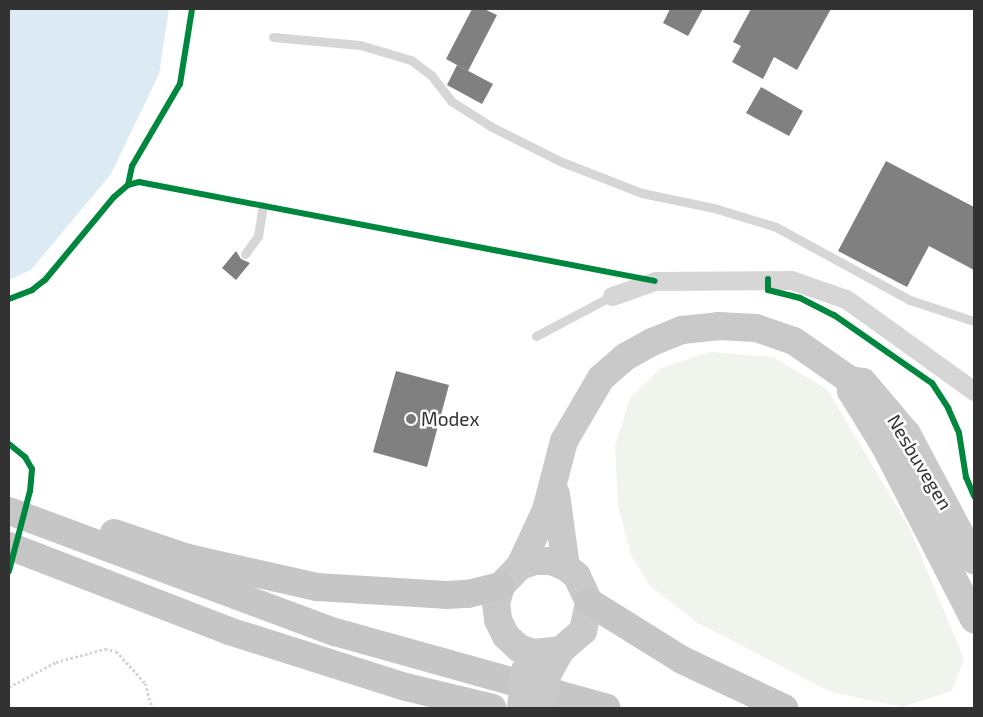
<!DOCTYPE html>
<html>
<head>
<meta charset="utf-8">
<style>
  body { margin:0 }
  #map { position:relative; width:983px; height:717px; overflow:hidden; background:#fff; font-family:"Exo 2",sans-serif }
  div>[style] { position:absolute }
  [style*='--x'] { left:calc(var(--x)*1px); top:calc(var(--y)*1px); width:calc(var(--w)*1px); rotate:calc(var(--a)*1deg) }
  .green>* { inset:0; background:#f1f4ed }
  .water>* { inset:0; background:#dcebf3 }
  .building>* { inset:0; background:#808080 }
  .path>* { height:3px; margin-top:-1.5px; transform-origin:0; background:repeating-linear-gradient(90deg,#d5d5d5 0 2.5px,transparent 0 5px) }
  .service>* { height:9px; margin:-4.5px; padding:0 4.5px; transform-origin:4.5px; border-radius:4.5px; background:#d6d6d6 }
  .minor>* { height:19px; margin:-9.5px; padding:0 9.5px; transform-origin:9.5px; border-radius:9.5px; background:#d6d6d6 }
  .primary>* { height:28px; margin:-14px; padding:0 14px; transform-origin:14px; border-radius:14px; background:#c9c9c9 }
  .trunk>* { height:28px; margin:-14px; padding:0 14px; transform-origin:14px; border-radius:14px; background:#c6c6c6 }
  .primary-bridge>* { height:28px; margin:-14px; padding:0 14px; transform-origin:14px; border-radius:14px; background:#c9c9c9 }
  .cycleway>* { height:6px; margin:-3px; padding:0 3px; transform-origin:3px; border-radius:3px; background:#00873e }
  .dots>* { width:14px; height:14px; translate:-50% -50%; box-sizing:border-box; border:2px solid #fff; border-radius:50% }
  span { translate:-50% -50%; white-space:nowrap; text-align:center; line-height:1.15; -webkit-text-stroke:5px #fff; paint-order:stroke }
  .poi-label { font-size:19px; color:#323232 }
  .left { translate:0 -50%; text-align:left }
  .street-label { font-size:19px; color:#323232 }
  .frame { position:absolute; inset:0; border:10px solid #323232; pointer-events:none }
</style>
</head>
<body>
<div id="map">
  <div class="green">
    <i style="clip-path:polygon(710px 352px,773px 357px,827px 389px,909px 527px,964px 659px,952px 691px,902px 707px,831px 692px,696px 622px,650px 586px,631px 555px,618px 506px,615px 446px,630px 398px,661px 368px)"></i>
  </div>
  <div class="water">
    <i style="clip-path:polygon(9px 9px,169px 9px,159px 74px,111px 174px,31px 270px,9px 280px)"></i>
  </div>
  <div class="building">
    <i style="clip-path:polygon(472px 9px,484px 9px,497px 15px,468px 71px,446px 59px)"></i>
    <i style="clip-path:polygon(670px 9px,703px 9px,688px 36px,663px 23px)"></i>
    <i style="clip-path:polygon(751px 9px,831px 9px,797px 70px,774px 57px,763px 79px,732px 62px,741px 46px,733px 42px)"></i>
    <i style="clip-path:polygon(457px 65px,493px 84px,482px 104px,447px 85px)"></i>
    <i style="clip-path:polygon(761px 87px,803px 111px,789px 136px,746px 113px)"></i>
    <i style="clip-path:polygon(886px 161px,974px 207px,974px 270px,929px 246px,907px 287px,838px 251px)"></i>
    <i style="clip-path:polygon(236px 251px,241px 259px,250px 263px,236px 280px,222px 268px)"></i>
    <i style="clip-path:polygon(396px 371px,449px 385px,427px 467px,373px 452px)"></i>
  </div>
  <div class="path">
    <i style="--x:9;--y:687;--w:53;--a:-28"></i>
    <i style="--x:56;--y:662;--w:51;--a:-14.9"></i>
    <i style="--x:105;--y:649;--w:11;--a:10"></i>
    <i style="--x:116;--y:651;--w:43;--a:47.8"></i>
    <i style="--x:145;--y:683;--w:26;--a:74"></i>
  </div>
  <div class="service">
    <i style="--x:273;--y:37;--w:87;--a:5.3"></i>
    <i style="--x:360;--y:45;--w:53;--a:16.4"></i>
    <i style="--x:411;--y:60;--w:25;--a:37"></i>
    <i style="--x:431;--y:75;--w:33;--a:52"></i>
    <i style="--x:451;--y:101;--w:49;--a:32.4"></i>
    <i style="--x:492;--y:127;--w:78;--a:26.6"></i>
    <i style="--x:562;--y:162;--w:86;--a:21.2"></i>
    <i style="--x:642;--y:193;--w:74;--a:11.8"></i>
    <i style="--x:714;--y:208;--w:65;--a:17"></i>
    <i style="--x:776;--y:227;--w:153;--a:28.6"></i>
    <i style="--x:910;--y:300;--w:67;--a:18.2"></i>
    <i style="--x:245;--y:254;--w:22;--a:-54"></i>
    <i style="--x:258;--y:236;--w:30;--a:-81"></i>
    <i style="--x:536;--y:336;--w:86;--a:-27.8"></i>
  </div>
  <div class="minor">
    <i style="--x:612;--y:296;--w:46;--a:-19.2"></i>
    <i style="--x:655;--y:281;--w:136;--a:-0.4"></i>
    <i style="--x:791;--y:280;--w:58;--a:19.1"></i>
    <i style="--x:846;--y:299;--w:158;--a:35.7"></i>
  </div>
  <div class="primary">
    <i style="--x:850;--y:380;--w:13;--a:9"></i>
    <i style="--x:863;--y:382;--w:68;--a:49.8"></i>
    <i style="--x:907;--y:434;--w:143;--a:62"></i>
    <i style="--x:556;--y:494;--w:74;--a:82.2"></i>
    <i style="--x:520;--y:566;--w:62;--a:-65.1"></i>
    <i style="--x:546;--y:510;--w:71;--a:-75.4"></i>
    <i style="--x:564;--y:441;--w:73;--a:-59.6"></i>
    <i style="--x:601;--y:378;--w:32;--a:-41"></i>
    <i style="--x:625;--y:357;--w:31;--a:-29"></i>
    <i style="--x:652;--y:342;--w:32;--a:-22"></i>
    <i style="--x:682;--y:330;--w:36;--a:-6"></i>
    <i style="--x:718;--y:326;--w:38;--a:3"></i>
    <i style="--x:756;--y:328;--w:40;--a:18.9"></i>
    <i style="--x:794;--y:341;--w:68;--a:34.9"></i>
    <i style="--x:850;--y:380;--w:11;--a:85"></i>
    <i style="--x:851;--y:391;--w:65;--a:58.3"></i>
    <i style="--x:885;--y:446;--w:195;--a:62.8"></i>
    <i style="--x:547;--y:675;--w:29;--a:-61"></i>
    <i style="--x:561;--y:650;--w:29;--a:-41"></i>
    <i style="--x:583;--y:631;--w:30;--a:-78"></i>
    <i style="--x:589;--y:602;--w:29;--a:-115"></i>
    <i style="--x:577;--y:576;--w:14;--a:-141"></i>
    <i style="--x:566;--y:567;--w:16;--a:-158"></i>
    <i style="--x:551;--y:561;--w:16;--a:180"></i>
    <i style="--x:535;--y:561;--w:16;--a:162"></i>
    <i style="--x:520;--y:566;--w:28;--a:134"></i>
    <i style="--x:501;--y:586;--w:18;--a:106"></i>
    <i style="--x:496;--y:603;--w:17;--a:83"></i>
    <i style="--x:498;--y:620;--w:18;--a:63"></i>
    <i style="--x:506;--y:636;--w:18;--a:43"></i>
    <i style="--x:519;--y:648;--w:15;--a:20"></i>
    <i style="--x:533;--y:653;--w:28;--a:-6"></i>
  </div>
  <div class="trunk">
    <i style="--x:9;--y:511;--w:348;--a:20.4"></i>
    <i style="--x:335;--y:632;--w:282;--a:15.6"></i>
    <i style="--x:114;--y:533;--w:78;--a:18.7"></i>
    <i style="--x:188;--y:558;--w:132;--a:12.7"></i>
    <i style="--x:317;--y:587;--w:129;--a:3.5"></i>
    <i style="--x:446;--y:595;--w:22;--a:-3"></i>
    <i style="--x:468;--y:594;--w:34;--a:-14"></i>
    <i style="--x:9;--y:546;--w:236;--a:21.1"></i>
    <i style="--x:229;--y:631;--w:186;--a:17.6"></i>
    <i style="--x:406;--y:687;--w:89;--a:13.6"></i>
    <i style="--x:589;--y:602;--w:110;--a:31.9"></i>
    <i style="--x:682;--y:660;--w:113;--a:25.2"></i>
  </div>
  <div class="primary-bridge">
    <i style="--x:521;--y:708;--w:38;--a:-84"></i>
    <i style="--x:542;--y:708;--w:33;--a:-81"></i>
  </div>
  <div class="cycleway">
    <i style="--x:128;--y:185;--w:19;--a:-78"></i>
    <i style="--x:132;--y:166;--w:95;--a:-59.7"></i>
    <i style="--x:180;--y:84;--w:76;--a:-80.9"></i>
    <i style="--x:768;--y:279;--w:11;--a:90"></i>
    <i style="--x:768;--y:290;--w:33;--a:14"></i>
    <i style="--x:800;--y:298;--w:38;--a:27"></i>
    <i style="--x:834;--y:315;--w:119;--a:34.8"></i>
    <i style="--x:932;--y:383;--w:30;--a:57"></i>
    <i style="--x:948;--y:408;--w:27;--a:66"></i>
    <i style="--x:959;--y:433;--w:45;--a:81"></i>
    <i style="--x:966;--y:477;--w:21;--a:67"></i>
    <i style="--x:9;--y:299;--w:25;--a:-21"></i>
    <i style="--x:32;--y:290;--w:16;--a:-38"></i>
    <i style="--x:45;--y:280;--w:108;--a:-50.3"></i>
    <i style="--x:114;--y:197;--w:18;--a:-41"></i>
    <i style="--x:128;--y:185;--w:11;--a:-15"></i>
    <i style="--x:139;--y:182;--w:525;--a:10.86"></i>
    <i style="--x:9;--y:444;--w:21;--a:39"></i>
    <i style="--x:25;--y:457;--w:14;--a:60"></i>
    <i style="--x:32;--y:469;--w:22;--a:95"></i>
    <i style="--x:30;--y:491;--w:83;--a:104.7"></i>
  </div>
  <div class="dots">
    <i style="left:411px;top:419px;background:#7a7a7a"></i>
  </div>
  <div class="poi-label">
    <span class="left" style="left:421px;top:419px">Modex</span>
  </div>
  <div class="street-label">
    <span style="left:920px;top:462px;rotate:59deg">Nesbuvegen</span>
  </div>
  <div class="frame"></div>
</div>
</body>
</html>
